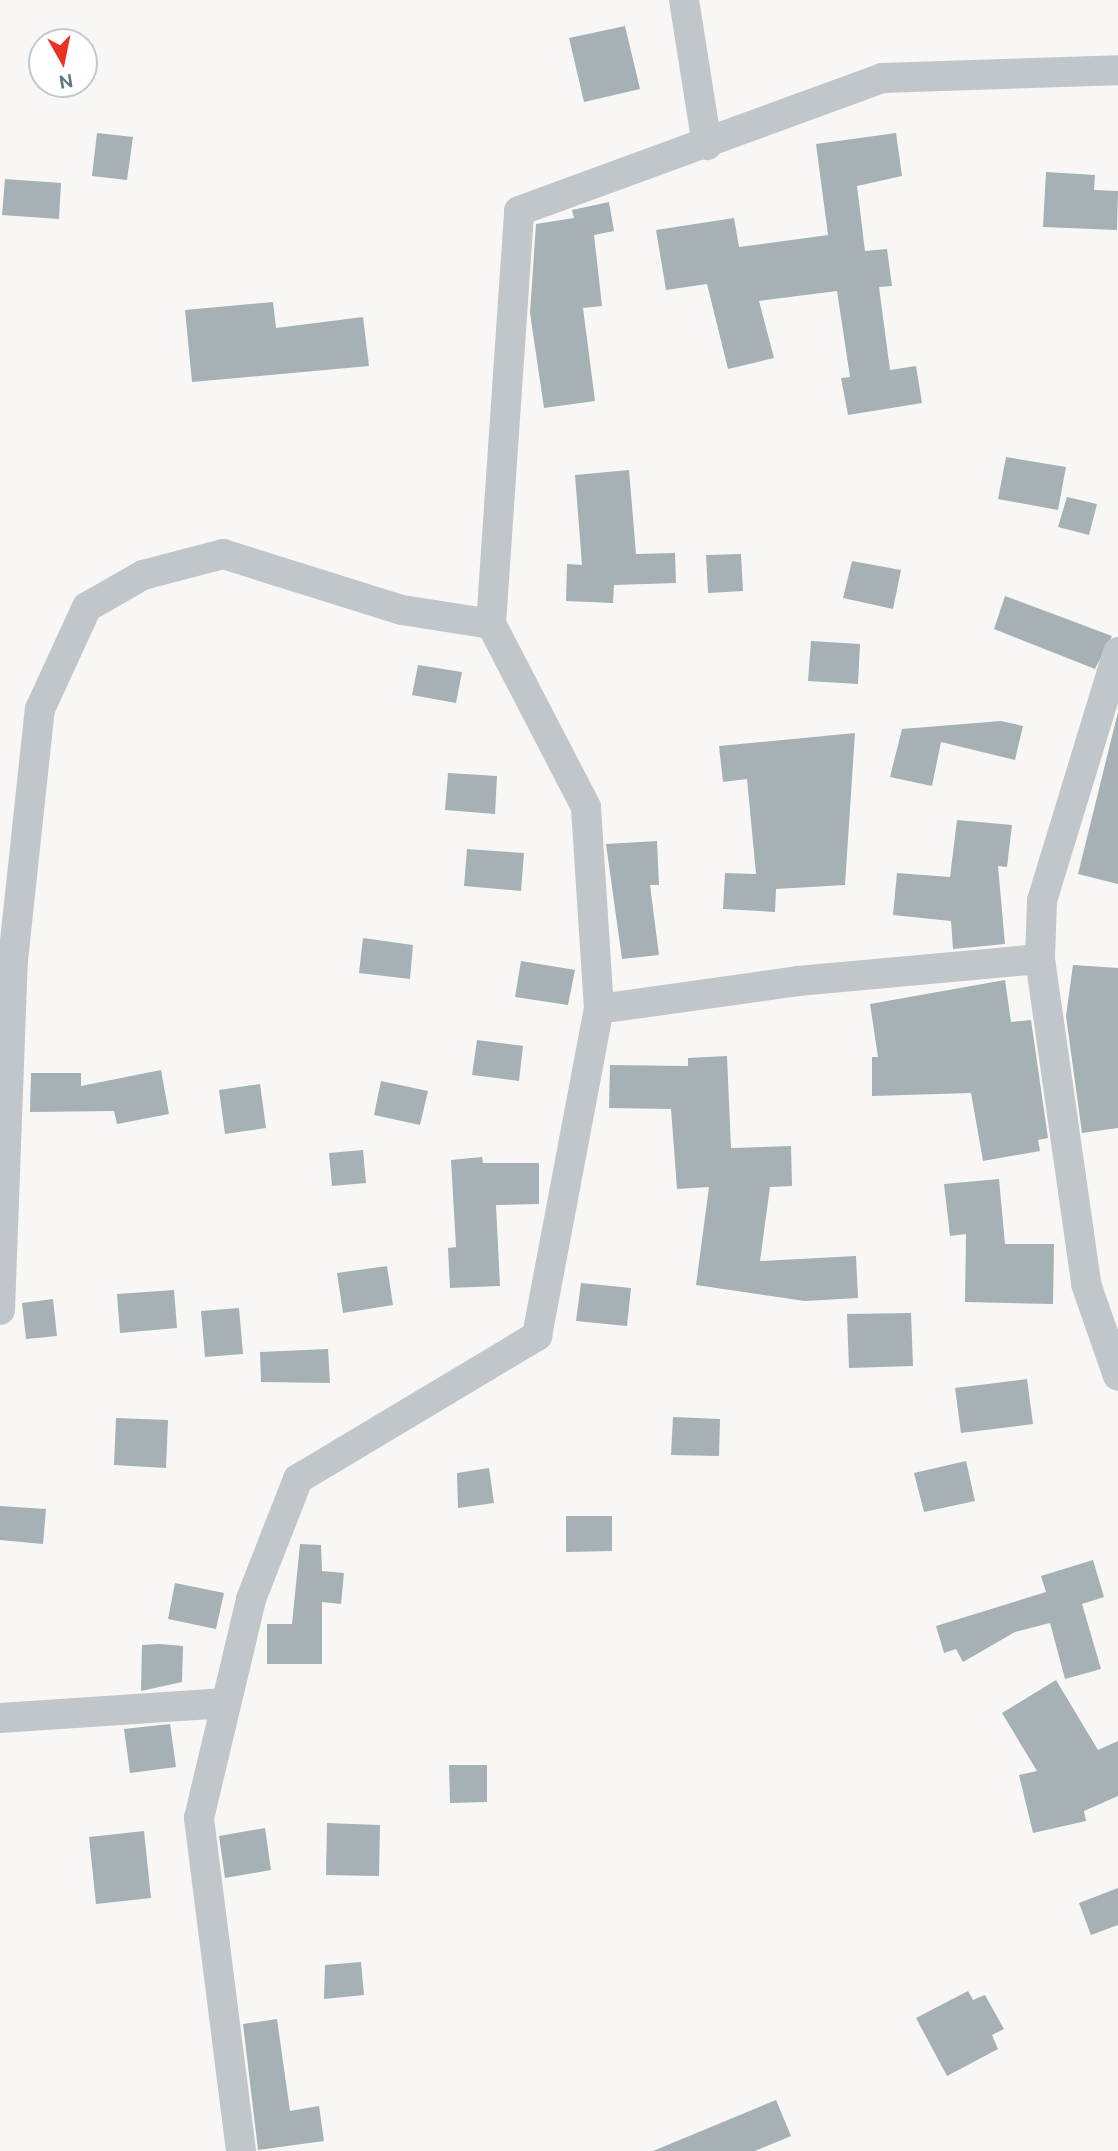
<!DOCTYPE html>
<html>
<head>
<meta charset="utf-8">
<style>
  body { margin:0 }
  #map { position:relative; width:1118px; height:2151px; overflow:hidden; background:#f8f7f5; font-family:Ubuntu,sans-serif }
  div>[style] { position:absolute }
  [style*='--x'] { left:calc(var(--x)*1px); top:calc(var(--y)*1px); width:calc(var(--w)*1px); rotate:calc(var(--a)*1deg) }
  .building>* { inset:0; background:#a5b1b5 }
  .street>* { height:30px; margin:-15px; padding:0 15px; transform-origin:15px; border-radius:15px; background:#c0c6c9 }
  span { translate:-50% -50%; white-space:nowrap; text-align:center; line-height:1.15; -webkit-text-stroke:7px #fff; paint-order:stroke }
  .north { position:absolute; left:28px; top:28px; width:70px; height:70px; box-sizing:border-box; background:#fff; border:2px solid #c0c9cd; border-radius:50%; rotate:171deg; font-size:19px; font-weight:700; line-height:28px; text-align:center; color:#627881 }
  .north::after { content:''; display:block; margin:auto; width:24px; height:32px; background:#e93224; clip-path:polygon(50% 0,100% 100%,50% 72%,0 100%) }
</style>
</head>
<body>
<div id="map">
  <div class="building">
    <i style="clip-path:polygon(625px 26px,640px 89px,584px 102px,569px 38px)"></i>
    <i style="clip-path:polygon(97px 133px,133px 137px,127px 180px,92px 176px)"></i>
    <i style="clip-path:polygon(896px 133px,902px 176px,857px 186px,865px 251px,887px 249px,892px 286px,879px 287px,890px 370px,916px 366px,922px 403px,848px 415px,841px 378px,850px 377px,837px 291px,759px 301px,774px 358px,728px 369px,707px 284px,666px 290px,656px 230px,734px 218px,739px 247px,828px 235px,816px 144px)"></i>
    <i style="clip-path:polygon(1046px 172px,1095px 175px,1094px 190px,1118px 191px,1117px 230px,1043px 227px)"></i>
    <i style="clip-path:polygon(5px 179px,61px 183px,59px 219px,2px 215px)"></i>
    <i style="clip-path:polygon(609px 202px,614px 231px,594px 235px,602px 306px,583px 308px,595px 401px,544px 408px,530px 313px,536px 224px,574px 218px,572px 210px)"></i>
    <i style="clip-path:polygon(273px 302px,276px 328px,363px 317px,369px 366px,192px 382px,185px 310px)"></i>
    <i style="clip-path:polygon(1006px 457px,1066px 467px,1058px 510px,998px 499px)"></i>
    <i style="clip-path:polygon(629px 470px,636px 554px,675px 553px,676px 583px,614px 585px,613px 603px,566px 601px,567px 564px,582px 565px,575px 475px)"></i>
    <i style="clip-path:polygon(1067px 497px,1097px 504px,1089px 535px,1058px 527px)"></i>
    <i style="clip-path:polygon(741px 554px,743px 591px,708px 593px,706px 555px)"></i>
    <i style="clip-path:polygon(852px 561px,901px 570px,893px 609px,843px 598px)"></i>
    <i style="clip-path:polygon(1005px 596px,1112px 636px,1095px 669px,994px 629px)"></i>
    <i style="clip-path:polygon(811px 641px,860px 644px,858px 684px,808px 681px)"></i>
    <i style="clip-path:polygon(418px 665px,462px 672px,456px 703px,412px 695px)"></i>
    <i style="clip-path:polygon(1118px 712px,1118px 884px,1078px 874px)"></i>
    <i style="clip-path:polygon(1001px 721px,1023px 726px,1015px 760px,941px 742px,932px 786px,890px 777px,902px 729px)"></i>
    <i style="clip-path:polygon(855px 733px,845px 885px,776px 889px,775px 912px,723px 909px,725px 873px,756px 874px,747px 779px,723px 782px,719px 746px)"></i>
    <i style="clip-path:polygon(448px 773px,497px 776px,495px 814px,445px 810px)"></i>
    <i style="clip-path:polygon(957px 820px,1012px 825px,1007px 867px,998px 866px,1005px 944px,953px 949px,951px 921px,893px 915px,897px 873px,950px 877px)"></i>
    <i style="clip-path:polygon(657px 841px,659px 885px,650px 885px,659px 955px,622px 959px,606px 844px)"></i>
    <i style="clip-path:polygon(467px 849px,524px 853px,521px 891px,464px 886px)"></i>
    <i style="clip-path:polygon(363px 938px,413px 945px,410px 979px,359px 973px)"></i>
    <i style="clip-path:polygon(521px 961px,575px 970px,568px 1005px,515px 997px)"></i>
    <i style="clip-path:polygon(1073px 965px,1118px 968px,1118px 1128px,1082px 1133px,1066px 1016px)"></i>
    <i style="clip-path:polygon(1005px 980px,1011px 1022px,1031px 1020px,1048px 1138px,1038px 1140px,1040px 1151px,983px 1161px,971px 1093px,872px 1096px,872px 1057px,878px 1057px,870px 1004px)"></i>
    <i style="clip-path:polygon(477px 1040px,523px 1046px,519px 1081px,472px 1075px)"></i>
    <i style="clip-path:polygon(727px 1056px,731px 1148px,791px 1146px,792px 1186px,770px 1187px,760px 1261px,856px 1256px,858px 1298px,805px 1301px,696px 1285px,709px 1187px,677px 1189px,671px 1109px,609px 1108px,610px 1065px,688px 1066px,688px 1058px)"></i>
    <i style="clip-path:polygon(161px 1070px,169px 1114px,117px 1124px,114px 1111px,30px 1112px,31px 1073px,81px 1073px,81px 1086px)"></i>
    <i style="clip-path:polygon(381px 1081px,428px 1091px,420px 1125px,374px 1115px)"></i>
    <i style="clip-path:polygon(260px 1084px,266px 1128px,225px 1134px,219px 1090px)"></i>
    <i style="clip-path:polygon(363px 1150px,366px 1183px,332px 1186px,329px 1153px)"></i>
    <i style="clip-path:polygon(482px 1157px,483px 1163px,539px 1163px,539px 1204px,496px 1205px,500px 1286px,450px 1288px,448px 1248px,456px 1247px,451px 1160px)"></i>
    <i style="clip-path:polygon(999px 1179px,1005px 1244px,1054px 1244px,1053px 1304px,965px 1302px,966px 1234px,950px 1236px,944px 1184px)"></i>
    <i style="clip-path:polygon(387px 1266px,393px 1305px,343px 1313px,337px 1273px)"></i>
    <i style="clip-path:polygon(581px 1283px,631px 1288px,627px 1326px,576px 1321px)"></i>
    <i style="clip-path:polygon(174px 1290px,177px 1328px,120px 1333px,117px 1294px)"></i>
    <i style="clip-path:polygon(53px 1299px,57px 1336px,26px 1339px,22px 1303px)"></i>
    <i style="clip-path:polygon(239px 1308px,243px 1354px,205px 1357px,201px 1311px)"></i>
    <i style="clip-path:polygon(911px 1313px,913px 1366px,849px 1368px,847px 1314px)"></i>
    <i style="clip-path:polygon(328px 1349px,330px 1383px,261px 1382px,260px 1352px)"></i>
    <i style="clip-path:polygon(1027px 1379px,1033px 1424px,961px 1433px,955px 1388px)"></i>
    <i style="clip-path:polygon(673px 1417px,720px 1419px,719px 1456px,671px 1455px)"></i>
    <i style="clip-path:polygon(116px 1418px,168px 1420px,166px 1468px,114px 1465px)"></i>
    <i style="clip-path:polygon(966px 1461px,975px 1501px,924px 1512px,914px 1473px)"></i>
    <i style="clip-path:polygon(489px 1468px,494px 1503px,458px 1508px,457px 1473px)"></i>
    <i style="clip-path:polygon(0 1506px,46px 1509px,43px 1544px,0 1540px)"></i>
    <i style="clip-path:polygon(566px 1516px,612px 1516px,612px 1551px,566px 1552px)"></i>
    <i style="clip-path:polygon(300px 1544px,321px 1545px,322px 1571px,344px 1573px,341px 1604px,322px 1602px,322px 1664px,267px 1664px,267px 1624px,292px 1624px)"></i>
    <i style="clip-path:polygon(1093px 1560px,1104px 1597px,1082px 1604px,1101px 1669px,1065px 1679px,1050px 1623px,1015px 1632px,963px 1662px,956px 1649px,944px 1653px,936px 1626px,1046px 1592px,1041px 1576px)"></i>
    <i style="clip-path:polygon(175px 1583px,224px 1593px,216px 1629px,168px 1619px)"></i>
    <i style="clip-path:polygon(160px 1644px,183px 1646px,182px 1682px,141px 1691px,142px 1645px)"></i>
    <i style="clip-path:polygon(1056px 1680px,1098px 1750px,1118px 1741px,1118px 1796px,1084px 1811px,1086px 1821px,1033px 1833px,1019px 1775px,1037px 1771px,1002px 1713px)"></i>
    <i style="clip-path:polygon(170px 1724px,176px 1767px,130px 1773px,124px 1729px)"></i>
    <i style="clip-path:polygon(449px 1765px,487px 1765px,487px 1802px,450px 1803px)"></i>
    <i style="clip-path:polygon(327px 1823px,380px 1825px,379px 1876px,326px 1875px)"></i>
    <i style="clip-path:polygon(265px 1828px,271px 1870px,225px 1878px,219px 1836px)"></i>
    <i style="clip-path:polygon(144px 1831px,151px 1898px,96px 1904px,89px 1837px)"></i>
    <i style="clip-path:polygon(1118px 1888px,1118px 1925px,1091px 1935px,1079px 1903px)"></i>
    <i style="clip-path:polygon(361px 1962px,364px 1995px,324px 1999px,325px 1965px)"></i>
    <i style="clip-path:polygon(968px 1991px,973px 2000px,985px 1995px,1004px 2029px,992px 2035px,998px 2049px,947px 2076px,916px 2018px)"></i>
    <i style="clip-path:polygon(277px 2019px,290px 2111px,319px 2106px,324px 2141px,258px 2150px,243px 2024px)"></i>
    <i style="clip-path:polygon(776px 2100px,791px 2136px,755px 2151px,653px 2151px)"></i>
  </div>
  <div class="street">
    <i style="--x:684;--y:0;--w:147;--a:81"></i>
    <i style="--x:1118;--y:652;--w:260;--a:107"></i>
    <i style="--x:1042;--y:901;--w:58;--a:92"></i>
    <i style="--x:1040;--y:959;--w:328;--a:81.9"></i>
    <i style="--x:1086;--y:1284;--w:97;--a:70.8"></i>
    <i style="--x:599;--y:1009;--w:201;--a:-8"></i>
    <i style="--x:798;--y:981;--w:243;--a:-5.2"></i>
    <i style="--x:0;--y:1310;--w:350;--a:-87.9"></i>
    <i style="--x:13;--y:960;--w:252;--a:-83.9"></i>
    <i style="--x:40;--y:709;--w:112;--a:-65.3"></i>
    <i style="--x:87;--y:607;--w:64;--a:-29.7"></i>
    <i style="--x:143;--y:575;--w:83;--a:-14.7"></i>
    <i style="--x:223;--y:554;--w:188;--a:17.4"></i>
    <i style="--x:402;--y:610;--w:90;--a:8.9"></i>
    <i style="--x:0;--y:1718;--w:226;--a:-3.8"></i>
    <i style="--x:241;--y:2151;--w:336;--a:-97.2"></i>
    <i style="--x:199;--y:1818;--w:225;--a:-76.6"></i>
    <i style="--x:251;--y:1599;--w:129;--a:-68.6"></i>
    <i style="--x:298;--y:1479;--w:279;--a:-30.9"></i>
    <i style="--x:537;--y:1336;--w:333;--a:-79.3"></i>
    <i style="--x:599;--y:1009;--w:202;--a:-93.7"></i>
    <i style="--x:586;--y:807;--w:206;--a:-117.4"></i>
    <i style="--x:491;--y:624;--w:414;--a:-86.1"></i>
    <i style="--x:519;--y:211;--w:387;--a:-20.1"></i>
    <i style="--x:882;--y:78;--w:236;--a:-1.9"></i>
  </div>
  <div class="north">N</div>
</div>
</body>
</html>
